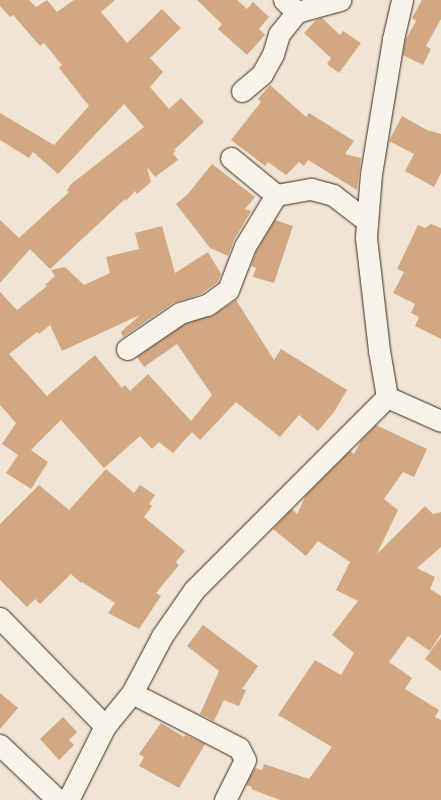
<!DOCTYPE html>
<html>
<head>
<meta charset="utf-8">
<style>
  body { margin:0 }
  #map { position:relative; width:441px; height:800px; overflow:hidden; background:#f0e4d4; font-family:Caveat,sans-serif }
  div>[style] { position:absolute }
  [style*='--x'] { left:calc(var(--x)*1px); top:calc(var(--y)*1px); width:calc(var(--w)*1px); rotate:calc(var(--a)*1deg) }
  .building>* { inset:0; background:#d2a883 }
  .roads { filter:drop-shadow(0 0 1px #3b2a1e) drop-shadow(0 0 1px #3b2a1e) }
  .minor>* { height:21px; margin:-10.5px; padding:0 10.5px; transform-origin:10.5px; border-radius:10.5px; background:#f7f3e8 }
  span { translate:-50% -50%; white-space:nowrap; text-align:center; line-height:1.15; -webkit-text-stroke:4px #f7f3e8; paint-order:stroke }
</style>
</head>
<body>
<div id="map">
  <div class="building">
    <i style="clip-path:polygon(0 0,29px 0,36px 7px,47px 0,57px 12px,74px 0,115px 0,101px 12px,127px 43px,162px 9px,181px 28px,150px 58px,163px 72px,150px 87px,169px 109px,181px 98px,204px 122px,174px 150px,176px 151px,173px 153px,178px 160px,155px 177px,147px 167px,151px 182px,137px 194px,135px 191px,126px 201px,125px 199px,50px 269px,30px 249px,0 283px,0 220px,19px 238px,69px 192px,67px 191px,70px 185px,144px 127px,124px 104px,58px 174px,33px 152px,29px 158px,0 140px,0 113px,54px 145px,89px 106px,59px 68px,62px 65px,44px 43px,40px 46px,13px 15px,10px 17px,0 6px)"></i>
    <i style="clip-path:polygon(197px 0,237px 0,247px 9px,253px 2px,269px 17px,259px 29px,265px 35px,247px 55px,218px 29px,222px 24px)"></i>
    <i style="clip-path:polygon(422px 0,441px 0,441px 19px,426px 46px,431px 49px,423px 65px,403px 55px,405px 41px,416px 21px,412px 18px)"></i>
    <i style="clip-path:polygon(322px 18px,340px 35px,343px 31px,361px 43px,339px 73px,327px 64px,331px 58px,304px 33px,316px 20px)"></i>
    <i style="clip-path:polygon(270px 85px,306px 117px,309px 113px,354px 141px,345px 154px,361px 158px,357px 190px,308px 160px,304px 166px,299px 162px,286px 175px,268px 162px,265px 166px,231px 140px,261px 102px,258px 99px)"></i>
    <i style="clip-path:polygon(402px 116px,427px 130px,441px 134px,441px 173px,434px 187px,405px 171px,414px 154px,389px 141px)"></i>
    <i style="clip-path:polygon(212px 164px,255px 197px,245px 209px,251px 211px,234px 240px,228px 256px,210px 248px,176px 204px,187px 195px)"></i>
    <i style="clip-path:polygon(275px 220px,293px 226px,274px 283px,253px 277px,256px 268px,251px 266px,256px 252px)"></i>
    <i style="clip-path:polygon(431px 224px,441px 228px,441px 339px,415px 326px,419px 317px,411px 313px,415px 304px,393px 293px,404px 272px,397px 269px,418px 225px,425px 228px)"></i>
    <i style="clip-path:polygon(162px 226px,175px 273px,208px 252px,221px 274px,218px 282px,201px 294px,173px 303px,123px 337px,121px 332px,140px 315px,62px 351px,50px 325px,39px 334px,37px 332px,9px 354px,47px 396px,95px 355px,122px 388px,125px 385px,130px 391px,148px 374px,191px 421px,212px 395px,177px 344px,144px 367px,137px 357px,185px 324px,214px 315px,236px 300px,274px 360px,281px 349px,347px 390px,334px 412px,318px 431px,299px 415px,280px 437px,236px 402px,200px 440px,192px 432px,173px 453px,159px 442px,152px 449px,140px 436px,104px 468px,61px 420px,31px 450px,48px 462px,31px 489px,6px 473px,18px 455px,2px 444px,16px 423px,0 405px,0 292px,17px 310px,47px 286px,45px 285px,55px 276px,51px 270px,65px 267px,84px 285px,110px 273px,106px 257px,139px 249px,135px 233px)"></i>
    <i style="clip-path:polygon(376px 425px,427px 449px,414px 477px,403px 472px,384px 499px,398px 510px,377px 554px,425px 506px,433px 514px,441px 512px,441px 547px,417px 568px,435px 577px,430px 589px,441px 596px,441px 634px,430px 651px,408px 636px,389px 662px,412px 678px,405px 689px,439px 710px,435px 717px,441px 720px,441px 800px,280px 800px,251px 789px,252px 787px,246px 785px,255px 768px,262px 770px,264px 764px,309px 779px,332px 747px,278px 715px,315px 660px,341px 675px,354px 653px,332px 635px,358px 601px,336px 590px,350px 562px,318px 541px,306px 556px,273px 529px,292px 509px,297px 514px,306px 495px,350px 451px,354px 454px,361px 441px)"></i>
    <i style="clip-path:polygon(106px 469px,134px 493px,140px 485px,155px 495px,149px 504px,152px 506px,144px 517px,185px 551px,176px 562px,179px 565px,156px 593px,161px 596px,139px 629px,108px 613px,115px 603px,82px 582px,81px 583px,71px 574px,40px 604px,35px 599px,27px 607px,0 580px,0 524px,39px 485px,69px 510px)"></i>
    <i style="clip-path:polygon(203px 625px,258px 666px,242px 689px,246px 690px,239px 706px,224px 700px,214px 721px,200px 714px,219px 671px,187px 646px)"></i>
    <i style="clip-path:polygon(441px 637px,441px 671px,425px 659px)"></i>
    <i style="clip-path:polygon(0 693px,18px 708px,0 729px)"></i>
    <i style="clip-path:polygon(63px 717px,77px 732px,69px 740px,74px 745px,59px 760px,40px 739px)"></i>
    <i style="clip-path:polygon(161px 723px,184px 737px,185px 735px,205px 744px,179px 788px,139px 766px,144px 757px,139px 754px)"></i>
  </div>
  <div class="roads">
    <div class="minor">
      <i style="--x:284;--y:0;--w:18;--a:43"></i>
      <i style="--x:297;--y:12;--w:45;--a:-15.6"></i>
      <i style="--x:242;--y:91;--w:26;--a:-40"></i>
      <i style="--x:262;--y:74;--w:23;--a:-61"></i>
      <i style="--x:273;--y:54;--w:21;--a:-73"></i>
      <i style="--x:279;--y:34;--w:28;--a:-51"></i>
      <i style="--x:231;--y:158;--w:58;--a:39.4"></i>
      <i style="--x:276;--y:195;--w:36;--a:-10"></i>
      <i style="--x:311;--y:189;--w:23;--a:15"></i>
      <i style="--x:333;--y:195;--w:43;--a:37.4"></i>
      <i style="--x:127;--y:349;--w:64;--a:-34.2"></i>
      <i style="--x:180;--y:313;--w:28;--a:-17"></i>
      <i style="--x:207;--y:305;--w:26;--a:-36"></i>
      <i style="--x:228;--y:290;--w:47;--a:-68.9"></i>
      <i style="--x:245;--y:246;--w:60;--a:-58.7"></i>
      <i style="--x:387;--y:397;--w:48;--a:-99.7"></i>
      <i style="--x:379;--y:350;--w:114;--a:-96.6"></i>
      <i style="--x:366;--y:237;--w:63;--a:-85.5"></i>
      <i style="--x:371;--y:174;--w:137;--a:-80.7"></i>
      <i style="--x:393;--y:39;--w:40;--a:-77"></i>
      <i style="--x:387;--y:397;--w:59;--a:24"></i>
      <i style="--x:0;--y:618;--w:151;--a:45.8"></i>
      <i style="--x:132;--y:693;--w:120;--a:27.2"></i>
      <i style="--x:239;--y:748;--w:13;--a:63"></i>
      <i style="--x:245;--y:760;--w:45;--a:116.6"></i>
      <i style="--x:0;--y:745;--w:80;--a:43.5"></i>
      <i style="--x:68;--y:800;--w:83;--a:-63.4"></i>
      <i style="--x:105;--y:726;--w:43;--a:-50.7"></i>
      <i style="--x:132;--y:693;--w:64;--a:-62.2"></i>
      <i style="--x:162;--y:636;--w:56;--a:-55.2"></i>
      <i style="--x:194;--y:590;--w:273;--a:-45"></i>
    </div>
  </div>
</div>
</body>
</html>
